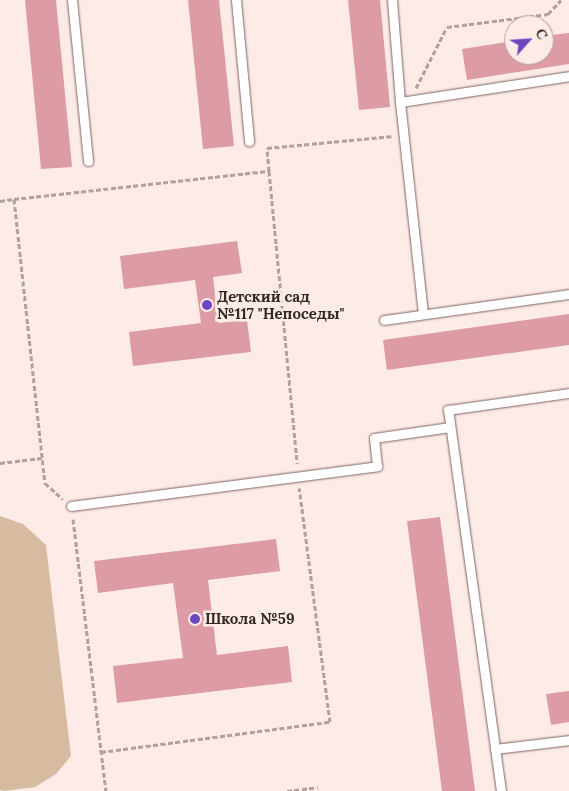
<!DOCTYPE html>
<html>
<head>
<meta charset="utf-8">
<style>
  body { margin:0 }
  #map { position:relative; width:569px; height:791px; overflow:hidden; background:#fdebe8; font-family:Lora,serif }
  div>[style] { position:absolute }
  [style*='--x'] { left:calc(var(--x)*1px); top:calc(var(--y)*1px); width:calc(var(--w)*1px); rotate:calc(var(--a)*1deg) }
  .green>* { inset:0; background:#d7bba0 }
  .building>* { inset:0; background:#dd9ba5 }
  .path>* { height:3px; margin-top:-1.5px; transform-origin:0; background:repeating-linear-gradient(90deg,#b0a19e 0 5px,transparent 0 7.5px) }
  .roads { filter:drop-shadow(0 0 1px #7d6360) drop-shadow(0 0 1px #7d6360) }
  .lane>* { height:9px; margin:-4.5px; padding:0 4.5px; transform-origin:4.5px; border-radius:4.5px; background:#fff }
  .dots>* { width:14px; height:14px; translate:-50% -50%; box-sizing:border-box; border:2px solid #fdebe8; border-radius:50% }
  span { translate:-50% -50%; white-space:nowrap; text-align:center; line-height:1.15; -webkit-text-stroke:5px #fdebe8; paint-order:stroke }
  .poi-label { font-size:15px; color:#332927; font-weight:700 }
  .left { translate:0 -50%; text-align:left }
  .north { position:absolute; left:504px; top:15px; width:50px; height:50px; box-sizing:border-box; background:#fdebe8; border:1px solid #ac9d9b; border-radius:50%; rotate:64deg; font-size:14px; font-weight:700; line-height:20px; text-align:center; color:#332927 }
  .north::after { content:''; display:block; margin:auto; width:18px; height:22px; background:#6e46be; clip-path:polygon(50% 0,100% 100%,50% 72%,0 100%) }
</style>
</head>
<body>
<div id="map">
  <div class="green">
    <i style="clip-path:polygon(0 516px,23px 524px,46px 545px,71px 756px,56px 774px,35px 787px,4px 791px,0 790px)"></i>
  </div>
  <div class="building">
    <i style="clip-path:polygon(25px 0,56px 0,72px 167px,41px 169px)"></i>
    <i style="clip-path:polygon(188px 0,219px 0,234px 146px,203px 149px)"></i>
    <i style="clip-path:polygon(348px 0,380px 0,390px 107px,359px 110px)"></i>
    <i style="clip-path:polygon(569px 33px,569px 64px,467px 80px,462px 49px,514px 41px,514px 55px,544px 55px,544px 36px)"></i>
    <i style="clip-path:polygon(237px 241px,242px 273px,213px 277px,218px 323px,247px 320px,251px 352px,133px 366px,129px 332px,201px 323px,195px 280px,124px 289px,120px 256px)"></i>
    <i style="clip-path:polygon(569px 314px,569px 345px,387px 370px,383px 340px)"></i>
    <i style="clip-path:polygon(440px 517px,475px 791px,442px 791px,407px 521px)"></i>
    <i style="clip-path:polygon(276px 539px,280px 571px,208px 580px,217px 655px,288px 646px,292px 682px,117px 703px,113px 666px,183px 658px,173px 583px,98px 593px,94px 561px)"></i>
    <i style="clip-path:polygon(569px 691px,569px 722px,551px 725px,546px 694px)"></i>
  </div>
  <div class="path">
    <i style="--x:416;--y:88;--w:68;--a:-63.1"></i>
    <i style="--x:447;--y:27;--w:102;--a:-7.3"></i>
    <i style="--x:548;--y:14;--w:19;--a:-47"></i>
    <i style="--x:269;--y:171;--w:23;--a:-95"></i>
    <i style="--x:267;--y:148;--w:127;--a:-5.4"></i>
    <i style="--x:14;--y:199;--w:257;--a:-6.3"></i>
    <i style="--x:269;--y:171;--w:294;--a:84.5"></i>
    <i style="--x:0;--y:201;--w:14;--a:-8"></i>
    <i style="--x:14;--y:199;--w:286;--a:83.8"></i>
    <i style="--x:45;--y:483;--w:24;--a:42"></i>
    <i style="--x:0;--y:463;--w:42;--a:-6.8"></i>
    <i style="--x:73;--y:519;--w:274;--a:83.1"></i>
    <i style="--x:101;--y:752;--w:231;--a:-7.5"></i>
    <i style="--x:330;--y:722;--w:236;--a:-97.5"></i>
    <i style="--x:287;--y:791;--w:31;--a:-7"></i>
  </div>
  <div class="roads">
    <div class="lane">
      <i style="--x:72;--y:0;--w:162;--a:84.3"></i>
      <i style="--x:236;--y:0;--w:142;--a:84.7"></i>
      <i style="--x:392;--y:0;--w:102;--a:85.5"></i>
      <i style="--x:400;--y:102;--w:171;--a:-8.7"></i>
      <i style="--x:400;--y:102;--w:213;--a:83.8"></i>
      <i style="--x:384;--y:320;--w:187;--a:-8"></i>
      <i style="--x:71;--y:506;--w:309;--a:-7.4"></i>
      <i style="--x:377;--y:466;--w:28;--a:-96"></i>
      <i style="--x:374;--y:438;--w:77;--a:-8.2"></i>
      <i style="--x:495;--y:749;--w:75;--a:-6.9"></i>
      <i style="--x:501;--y:791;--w:385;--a:-97.9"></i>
      <i style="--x:448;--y:410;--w:122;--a:-8"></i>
    </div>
  </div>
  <div class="dots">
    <i style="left:207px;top:305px;background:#6e46be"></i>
    <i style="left:195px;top:619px;background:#6e46be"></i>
  </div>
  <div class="poi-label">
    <span class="left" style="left:217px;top:305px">Детский сад<br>№117 "Непоседы"</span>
    <span class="left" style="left:205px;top:619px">Школа №59</span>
  </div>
  <div class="north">С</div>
</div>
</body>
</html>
